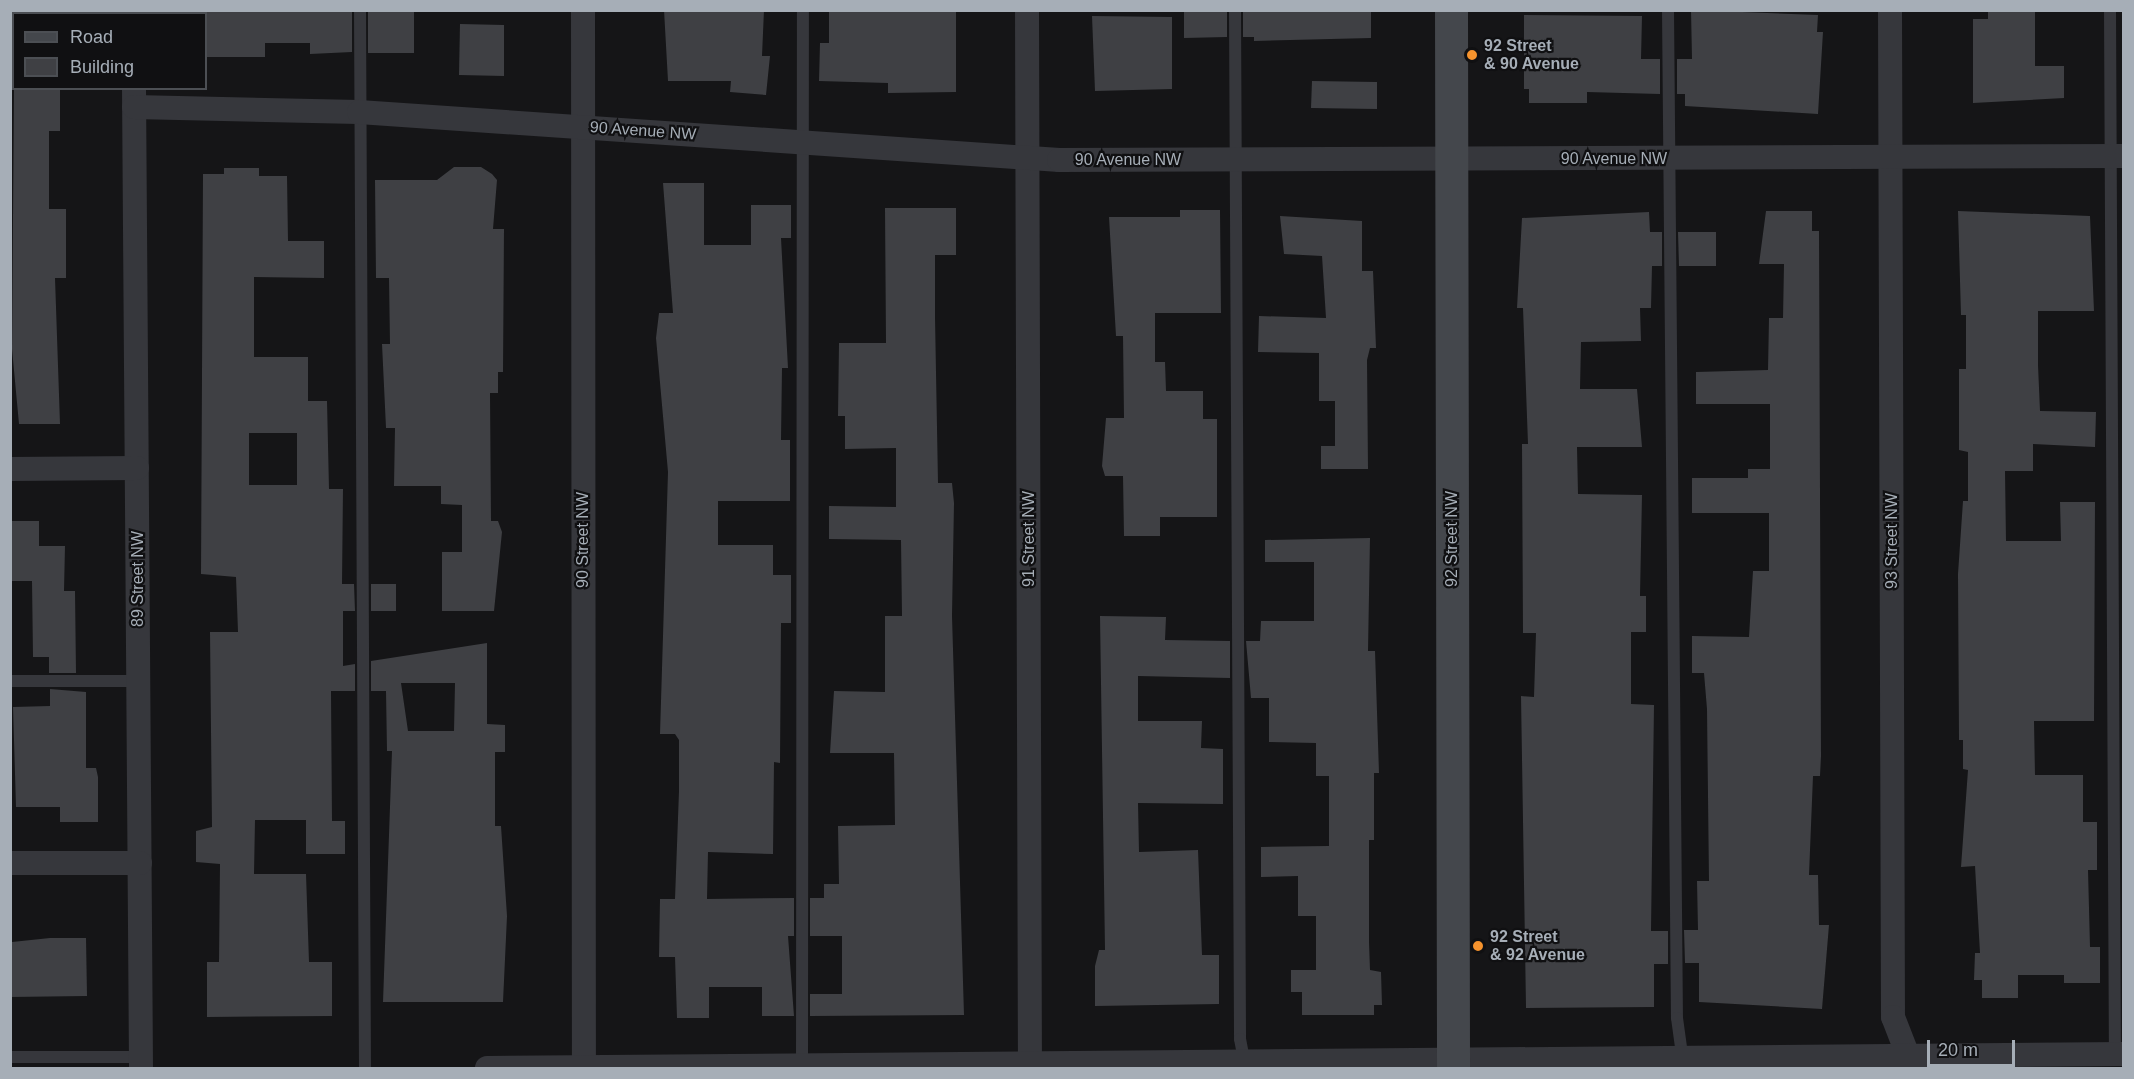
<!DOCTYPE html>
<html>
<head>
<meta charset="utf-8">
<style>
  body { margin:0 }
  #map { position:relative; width:2134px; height:1079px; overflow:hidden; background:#151517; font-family:Arial,sans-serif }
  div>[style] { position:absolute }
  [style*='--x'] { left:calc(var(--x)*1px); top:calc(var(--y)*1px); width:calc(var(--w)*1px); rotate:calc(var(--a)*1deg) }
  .building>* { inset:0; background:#3f4044 }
  .lane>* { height:12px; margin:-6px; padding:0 6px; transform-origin:6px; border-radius:6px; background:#36373c }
  .street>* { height:24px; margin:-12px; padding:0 12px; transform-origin:12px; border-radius:12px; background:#36373c }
  .secondary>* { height:33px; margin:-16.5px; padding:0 16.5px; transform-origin:16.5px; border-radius:16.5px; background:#44474c }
  .dots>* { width:16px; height:16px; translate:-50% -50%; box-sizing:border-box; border:3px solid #101012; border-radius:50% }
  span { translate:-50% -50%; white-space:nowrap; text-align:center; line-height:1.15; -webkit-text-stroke:4.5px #101012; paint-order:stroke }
  .poi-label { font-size:16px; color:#a6aeb7; font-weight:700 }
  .left { translate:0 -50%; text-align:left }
  .street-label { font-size:16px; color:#a6aeb7 }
  .frame { position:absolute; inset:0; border:12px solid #a6aeb7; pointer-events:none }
  .legend { position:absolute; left:12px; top:12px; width:195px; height:78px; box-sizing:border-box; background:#101012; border:2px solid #4c4f54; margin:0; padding:8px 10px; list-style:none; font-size:18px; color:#a6aeb7 }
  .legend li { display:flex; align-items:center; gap:12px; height:30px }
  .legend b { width:30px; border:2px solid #4c4f54 }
  .scale { position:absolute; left:1927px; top:1040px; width:88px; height:27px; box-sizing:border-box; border:3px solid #a6aeb7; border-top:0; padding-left:8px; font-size:18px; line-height:21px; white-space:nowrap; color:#a6aeb7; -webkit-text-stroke:4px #101012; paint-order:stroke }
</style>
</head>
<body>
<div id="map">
  <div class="building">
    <i style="clip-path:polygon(206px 10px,352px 10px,352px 52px,310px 54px,310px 43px,265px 43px,265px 57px,206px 57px)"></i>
    <i style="clip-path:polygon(368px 10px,414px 10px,414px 53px,368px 53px)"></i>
    <i style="clip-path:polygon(664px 10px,764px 10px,762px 56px,770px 56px,766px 95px,730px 92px,731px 81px,668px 81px)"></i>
    <i style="clip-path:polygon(829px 10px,956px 10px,956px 92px,888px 93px,888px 83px,819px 81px,820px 43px,829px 43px)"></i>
    <i style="clip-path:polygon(1184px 10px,1227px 10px,1227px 37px,1184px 38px)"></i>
    <i style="clip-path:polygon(1243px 10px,1371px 10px,1371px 38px,1254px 41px,1254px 37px,1243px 37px)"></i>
    <i style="clip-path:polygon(1691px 10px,1818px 15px,1817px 32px,1823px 32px,1818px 114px,1685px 106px,1685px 94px,1677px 94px,1677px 59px,1692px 59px)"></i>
    <i style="clip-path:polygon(1988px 10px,2035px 10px,2035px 66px,2064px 66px,2064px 98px,1973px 103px,1973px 19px,1988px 19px)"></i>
    <i style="clip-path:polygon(1524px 15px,1642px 16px,1641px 59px,1660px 59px,1660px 94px,1587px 92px,1587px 103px,1529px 103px,1529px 89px,1524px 89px)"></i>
    <i style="clip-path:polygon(1092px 16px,1172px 17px,1172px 89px,1095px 91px)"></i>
    <i style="clip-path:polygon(460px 24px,504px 25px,504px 76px,459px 75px)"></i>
    <i style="clip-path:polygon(1312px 81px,1377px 82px,1377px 109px,1311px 108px)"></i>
    <i style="clip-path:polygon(14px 88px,60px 88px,60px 131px,49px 131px,49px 209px,66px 209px,66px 278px,55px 278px,60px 424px,19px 424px,12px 349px)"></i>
    <i style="clip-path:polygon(454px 167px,481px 167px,492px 174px,497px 180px,493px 229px,504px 229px,503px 372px,498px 372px,498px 393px,490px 393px,491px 521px,498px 521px,502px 532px,494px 611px,442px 611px,442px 552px,462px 552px,462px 505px,441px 504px,441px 486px,394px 486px,395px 428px,386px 428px,382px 344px,390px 344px,389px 278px,376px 278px,375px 180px,437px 180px)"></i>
    <i style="clip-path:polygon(evenodd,224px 168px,259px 168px,259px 176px,287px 176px,288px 241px,324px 241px,324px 278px,254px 277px,254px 357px,308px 357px,308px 401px,327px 401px,329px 489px,343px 489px,342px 584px,354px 584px,355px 611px,343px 611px,343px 666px,355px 664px,355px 691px,331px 691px,332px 821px,345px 821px,345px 854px,306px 854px,306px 820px,255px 820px,254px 874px,306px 874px,309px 962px,332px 962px,332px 1016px,207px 1017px,207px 962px,219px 962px,220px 864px,196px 862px,196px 831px,212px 827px,210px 632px,238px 632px,236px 577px,201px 574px,203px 174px,224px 174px,224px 168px,249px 433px,297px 433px,297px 485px,249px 485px,249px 433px)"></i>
    <i style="clip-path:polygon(663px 183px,704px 183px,704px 245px,751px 245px,751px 205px,791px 205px,791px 238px,781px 238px,788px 368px,782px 368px,781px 440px,790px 440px,790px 501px,718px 501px,718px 545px,773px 545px,773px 575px,791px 575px,791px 623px,781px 623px,780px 763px,774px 762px,773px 854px,708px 852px,707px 899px,794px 898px,794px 936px,788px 936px,794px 1016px,762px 1016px,762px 987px,709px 987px,709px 1018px,677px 1018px,675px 957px,659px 957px,660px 899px,675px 899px,679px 791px,679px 740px,675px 734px,660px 734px,668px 472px,656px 338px,659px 313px,673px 313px)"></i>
    <i style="clip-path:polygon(885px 208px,956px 208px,956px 255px,935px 255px,935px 317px,938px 483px,952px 483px,954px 503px,952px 616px,964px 1015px,810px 1016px,810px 994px,842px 994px,842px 936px,810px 936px,810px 898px,824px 898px,824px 884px,839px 884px,838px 826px,895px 825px,894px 753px,830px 753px,834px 691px,885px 692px,885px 616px,902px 616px,901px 540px,829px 539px,829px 506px,896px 507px,896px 448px,845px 449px,845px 416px,838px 416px,839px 343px,886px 343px)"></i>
    <i style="clip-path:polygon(1180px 210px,1220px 210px,1221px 313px,1155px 313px,1155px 362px,1165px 362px,1166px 391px,1203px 391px,1203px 419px,1217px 419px,1217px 517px,1160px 517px,1160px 536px,1124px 536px,1123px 476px,1105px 476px,1102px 466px,1106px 418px,1124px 418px,1123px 336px,1116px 336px,1109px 217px,1180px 217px)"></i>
    <i style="clip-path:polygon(1766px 211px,1812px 211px,1812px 231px,1819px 231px,1821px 756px,1820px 776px,1813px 776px,1809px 875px,1818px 875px,1819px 925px,1829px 925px,1822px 1009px,1699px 1002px,1699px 963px,1685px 963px,1684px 930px,1698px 930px,1697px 881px,1709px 881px,1707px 709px,1704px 673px,1692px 673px,1692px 636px,1749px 637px,1753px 571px,1769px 571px,1769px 513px,1692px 513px,1692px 478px,1748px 478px,1748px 469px,1770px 469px,1770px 404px,1696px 404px,1696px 372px,1768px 370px,1769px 318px,1783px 318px,1784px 264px,1759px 264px)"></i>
    <i style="clip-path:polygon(1958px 211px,2090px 216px,2094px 311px,2038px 311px,2038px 365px,2040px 411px,2096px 412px,2095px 447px,2033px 444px,2033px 471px,2005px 471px,2006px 541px,2061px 541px,2060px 502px,2095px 502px,2094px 721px,2034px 721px,2035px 775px,2083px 775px,2083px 822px,2097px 822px,2097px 870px,2088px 870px,2090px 947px,2100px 947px,2100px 983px,2064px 983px,2064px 975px,2018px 975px,2018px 998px,1982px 998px,1982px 980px,1974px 980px,1975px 953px,1980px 953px,1975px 866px,1961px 867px,1968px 770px,1963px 769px,1963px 740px,1959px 740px,1958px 574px,1963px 501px,1968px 501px,1968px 452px,1959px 450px,1959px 369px,1966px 369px,1966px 315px,1961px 315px)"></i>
    <i style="clip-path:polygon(1649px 212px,1650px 232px,1662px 232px,1662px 266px,1652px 266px,1651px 308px,1640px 308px,1641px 341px,1581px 342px,1580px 389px,1637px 389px,1642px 447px,1577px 447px,1578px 494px,1642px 495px,1640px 596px,1646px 596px,1646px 632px,1631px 632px,1631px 704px,1654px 705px,1651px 931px,1668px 931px,1668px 964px,1654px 964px,1654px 1007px,1526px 1008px,1521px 696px,1534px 697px,1536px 633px,1523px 633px,1522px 444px,1528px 444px,1523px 308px,1517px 308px,1522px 218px)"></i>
    <i style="clip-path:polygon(1280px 216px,1362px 221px,1362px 271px,1373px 271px,1376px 348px,1370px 348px,1367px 360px,1368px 469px,1321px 469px,1321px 446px,1335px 446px,1335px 401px,1319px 401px,1319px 353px,1258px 352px,1259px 316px,1326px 318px,1322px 256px,1284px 254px)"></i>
    <i style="clip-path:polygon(1678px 232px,1716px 232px,1716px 266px,1679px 266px)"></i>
    <i style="clip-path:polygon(10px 521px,39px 521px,39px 546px,65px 546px,64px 591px,75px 591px,76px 673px,49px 673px,49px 657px,33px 657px,32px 581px,10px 581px)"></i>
    <i style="clip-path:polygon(1370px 538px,1368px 651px,1375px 651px,1379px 773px,1374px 773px,1374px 840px,1369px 840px,1369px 942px,1370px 970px,1381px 972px,1382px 1005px,1374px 1005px,1374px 1015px,1302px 1015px,1302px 992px,1291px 992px,1291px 970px,1316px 970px,1316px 916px,1298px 916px,1298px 876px,1261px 877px,1261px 847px,1329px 846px,1329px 776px,1316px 776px,1316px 743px,1269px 742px,1269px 698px,1251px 698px,1246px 641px,1260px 641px,1261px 621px,1314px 621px,1314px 562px,1265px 562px,1265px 540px)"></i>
    <i style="clip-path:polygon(371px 584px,396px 584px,396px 611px,371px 611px)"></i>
    <i style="clip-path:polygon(1100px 616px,1166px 617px,1165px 640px,1230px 641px,1230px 678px,1138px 676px,1138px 721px,1202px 721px,1201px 748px,1223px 749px,1223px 804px,1138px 803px,1139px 852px,1198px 850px,1202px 955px,1219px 955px,1219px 1004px,1095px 1006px,1095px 966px,1099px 950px,1105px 950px)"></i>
    <i style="clip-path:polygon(evenodd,487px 643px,487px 724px,505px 725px,505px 752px,495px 752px,495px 826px,501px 826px,507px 916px,503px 1002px,383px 1002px,392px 751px,387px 751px,386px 691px,371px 691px,371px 661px,487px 643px,401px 683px,455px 683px,454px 731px,408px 731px,401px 683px)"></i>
    <i style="clip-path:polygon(50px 689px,86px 692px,86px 768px,96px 768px,98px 777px,98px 822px,60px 822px,60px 807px,16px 807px,13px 707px,50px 706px)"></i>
    <i style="clip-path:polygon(50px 938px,86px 938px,87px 996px,10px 997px,12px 942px)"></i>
  </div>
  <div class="lane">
    <i style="--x:360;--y:10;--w:1058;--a:89.73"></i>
    <i style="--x:1235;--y:10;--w:1029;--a:89.72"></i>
    <i style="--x:1240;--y:1039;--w:25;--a:79"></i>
    <i style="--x:1668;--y:10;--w:1008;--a:89.49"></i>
    <i style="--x:1677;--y:1018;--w:44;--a:82.2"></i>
    <i style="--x:2110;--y:10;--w:1044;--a:89.73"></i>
    <i style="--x:10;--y:681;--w:128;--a:0"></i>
    <i style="--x:10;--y:1057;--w:131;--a:0"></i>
    <i style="--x:802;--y:1068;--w:1058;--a:-89.95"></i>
  </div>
  <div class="street">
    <i style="--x:134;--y:10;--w:4;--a:90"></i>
    <i style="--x:583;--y:10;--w:1058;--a:89.95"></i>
    <i style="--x:1027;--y:10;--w:1058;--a:89.84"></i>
    <i style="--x:1890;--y:10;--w:1007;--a:89.83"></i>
    <i style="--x:1893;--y:1017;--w:53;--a:68.8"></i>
    <i style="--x:134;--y:88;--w:980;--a:89.59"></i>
    <i style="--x:134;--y:107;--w:225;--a:1.3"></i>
    <i style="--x:359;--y:112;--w:702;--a:3.92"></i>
    <i style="--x:1059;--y:160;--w:1065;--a:-0.22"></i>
    <i style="--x:10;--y:469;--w:127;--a:-0.5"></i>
    <i style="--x:10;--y:863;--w:130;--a:0"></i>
    <i style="--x:487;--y:1068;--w:1637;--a:-0.49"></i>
  </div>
  <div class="secondary">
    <i style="--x:1451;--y:10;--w:1058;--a:89.89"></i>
  </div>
  <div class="dots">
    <i style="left:1472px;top:55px;background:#f6932d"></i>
    <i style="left:1478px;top:946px;background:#f6932d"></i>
  </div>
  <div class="poi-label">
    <span class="left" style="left:1484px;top:55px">92 Street<br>&amp; 90 Avenue</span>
    <span class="left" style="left:1490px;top:946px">92 Street<br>&amp; 92 Avenue</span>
  </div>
  <div class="street-label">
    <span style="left:643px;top:131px;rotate:4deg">90 Avenue NW</span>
    <span style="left:1614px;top:159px">90 Avenue NW</span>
    <span style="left:1128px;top:160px">90 Avenue NW</span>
    <span style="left:1029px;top:539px;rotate:-90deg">91 Street NW</span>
    <span style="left:1452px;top:539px;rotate:-90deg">92 Street NW</span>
    <span style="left:583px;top:540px;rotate:-90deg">90 Street NW</span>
    <span style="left:1892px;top:541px;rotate:-90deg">93 Street NW</span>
    <span style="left:138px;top:579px;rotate:-90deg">89 Street NW</span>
  </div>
  <div class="frame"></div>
  <ul class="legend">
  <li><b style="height:8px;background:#44474c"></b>Road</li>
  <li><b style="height:16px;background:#3f4044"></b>Building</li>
  </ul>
  <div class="scale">20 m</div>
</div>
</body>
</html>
